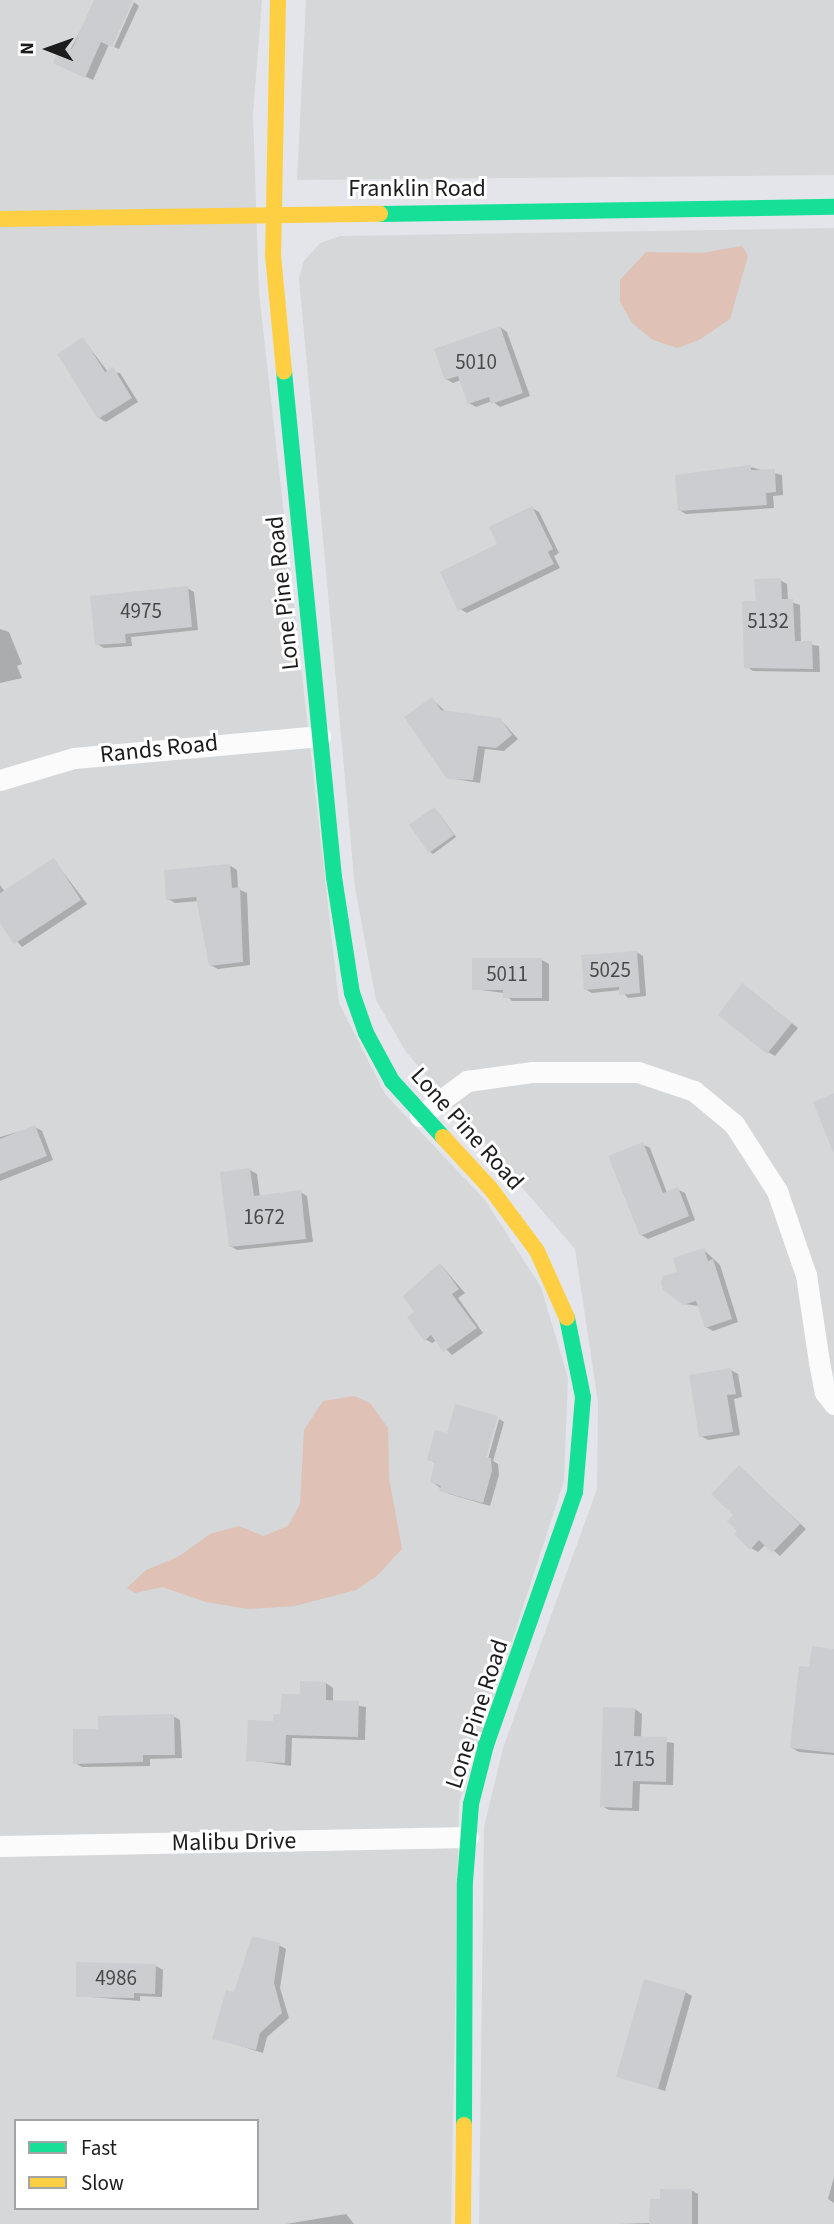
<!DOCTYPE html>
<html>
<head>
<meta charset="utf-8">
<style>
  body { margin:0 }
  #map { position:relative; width:834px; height:2224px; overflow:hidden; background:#e4e5ea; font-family:"Source Sans 3",sans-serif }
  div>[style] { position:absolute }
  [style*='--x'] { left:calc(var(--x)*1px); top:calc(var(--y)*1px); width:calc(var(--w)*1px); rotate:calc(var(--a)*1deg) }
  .residential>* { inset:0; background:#d5d7d9 }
  .water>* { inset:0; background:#dfc1b6 }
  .shadow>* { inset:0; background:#0003 }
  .building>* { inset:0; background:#cbcdd1 }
  .street>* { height:21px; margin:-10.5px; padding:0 10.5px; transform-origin:10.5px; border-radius:10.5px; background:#fbfbfc }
  .fast>* { height:16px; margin:-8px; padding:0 8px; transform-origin:8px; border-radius:8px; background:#16e098 }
  .slow>* { height:16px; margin:-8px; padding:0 8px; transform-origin:8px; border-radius:8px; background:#ffcf43 }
  span { translate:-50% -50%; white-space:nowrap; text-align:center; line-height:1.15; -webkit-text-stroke:6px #fff; paint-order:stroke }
  .number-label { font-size:21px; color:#49494a }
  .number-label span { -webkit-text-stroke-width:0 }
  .street-label { font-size:24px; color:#1c1c1c }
  .legend { position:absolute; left:14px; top:2119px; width:245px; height:91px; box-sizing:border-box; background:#fff; border:2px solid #a4a4a4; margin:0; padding:9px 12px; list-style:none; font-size:21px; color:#1c1c1c }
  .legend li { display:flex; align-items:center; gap:14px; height:35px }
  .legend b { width:35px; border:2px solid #a4a4a4 }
  .north { position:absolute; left:14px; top:14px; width:70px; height:70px; -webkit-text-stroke:5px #fff; paint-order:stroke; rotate:271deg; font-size:19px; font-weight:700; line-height:28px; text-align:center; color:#1c1c1c }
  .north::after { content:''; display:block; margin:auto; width:24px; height:32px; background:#1c1c1c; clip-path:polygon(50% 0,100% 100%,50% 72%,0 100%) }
</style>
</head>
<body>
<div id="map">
  <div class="residential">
    <i style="clip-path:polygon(evenodd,0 0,262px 0,253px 114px,259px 293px,339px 1003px,385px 1094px,485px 1200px,541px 1287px,568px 1378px,564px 1481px,459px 1803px,451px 2224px,0 2224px,0 0,16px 2121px,257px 2121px,257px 2208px,16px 2208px,16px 2121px)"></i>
    <i style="clip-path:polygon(306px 0,834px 0,834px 175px,297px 180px)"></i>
    <i style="clip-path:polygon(834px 228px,834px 2224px,479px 2224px,484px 1827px,503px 1748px,597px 1489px,598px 1402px,575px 1249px,406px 1052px,376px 1000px,355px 888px,299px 278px,304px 261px,320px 243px,340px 236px)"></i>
  </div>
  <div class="water">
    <i style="clip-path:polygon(742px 246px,748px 256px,730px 319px,699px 340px,677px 348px,653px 340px,632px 323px,620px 302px,620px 280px,646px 252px,702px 253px)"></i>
    <i style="clip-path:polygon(354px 1396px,370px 1403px,388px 1428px,389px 1478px,402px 1549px,377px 1576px,356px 1590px,295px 1606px,249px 1609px,206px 1602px,162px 1587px,135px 1593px,127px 1588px,146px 1570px,178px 1557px,210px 1534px,239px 1526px,263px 1536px,288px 1526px,300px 1504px,304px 1430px,323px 1401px)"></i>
  </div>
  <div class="shadow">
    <i style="clip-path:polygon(96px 0,129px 0,93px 80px,62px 66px)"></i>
    <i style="clip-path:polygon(134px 2px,139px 6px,119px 49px,114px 47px)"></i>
    <i style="clip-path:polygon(500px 327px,507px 332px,530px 396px,500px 407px,492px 401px,476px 407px,469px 403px,461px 380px,453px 383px,446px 379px)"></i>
    <i style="clip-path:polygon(83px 339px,108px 372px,120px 373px,138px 402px,106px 422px,99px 418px)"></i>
    <i style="clip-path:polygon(750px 467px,782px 475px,783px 495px,773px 496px,774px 508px,686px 514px,679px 510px)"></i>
    <i style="clip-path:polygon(532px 508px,539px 512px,559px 553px,554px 556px,560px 568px,467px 613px,460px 609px,499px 545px)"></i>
    <i style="clip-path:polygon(780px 580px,787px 584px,788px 601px,800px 605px,801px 643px,819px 646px,820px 672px,753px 671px,746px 666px,758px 602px)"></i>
    <i style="clip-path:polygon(187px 588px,194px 592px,198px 630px,131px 637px,132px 646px,104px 648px,97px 644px)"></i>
    <i style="clip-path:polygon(0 629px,9px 632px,22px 664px,17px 666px,22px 678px,0 683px)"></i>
    <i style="clip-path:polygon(432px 699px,446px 712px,500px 719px,518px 739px,504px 751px,485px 749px,480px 783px,448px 778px)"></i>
    <i style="clip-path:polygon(437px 811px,456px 837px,433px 854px,430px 852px)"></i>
    <i style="clip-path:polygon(54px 860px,87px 904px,22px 947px,0 921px,0 885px,5px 892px)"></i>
    <i style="clip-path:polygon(229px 865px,237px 870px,238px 889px,247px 893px,250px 965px,218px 969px,210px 965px,199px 901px,175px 903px,168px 899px)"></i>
    <i style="clip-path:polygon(636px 952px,643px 956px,646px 996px,628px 998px,621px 990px,592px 993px,585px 989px)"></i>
    <i style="clip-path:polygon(542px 960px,549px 964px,549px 1001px,512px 1001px,504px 993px,474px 989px)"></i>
    <i style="clip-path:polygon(750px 990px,798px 1028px,775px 1056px,768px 1052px)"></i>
    <i style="clip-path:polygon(35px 1127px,42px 1131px,53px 1160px,0 1181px,0 1137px)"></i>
    <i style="clip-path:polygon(642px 1144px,650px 1148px,667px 1193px,677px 1189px,685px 1193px,695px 1220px,648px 1239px,641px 1235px)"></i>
    <i style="clip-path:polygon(250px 1170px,257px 1174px,260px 1197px,300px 1192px,307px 1196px,313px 1242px,237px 1250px,230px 1246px)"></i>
    <i style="clip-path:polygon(704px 1250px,720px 1265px,738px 1322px,713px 1331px,706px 1327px,699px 1306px,684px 1304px,679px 1273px)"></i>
    <i style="clip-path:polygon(441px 1265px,465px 1293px,458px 1298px,483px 1333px,452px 1355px,437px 1340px,432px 1343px,425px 1339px,416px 1312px)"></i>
    <i style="clip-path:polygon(731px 1370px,738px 1374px,742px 1397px,734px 1399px,740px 1435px,708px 1440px,701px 1436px)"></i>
    <i style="clip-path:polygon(499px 1419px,504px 1422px,493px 1461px,498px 1464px,499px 1475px,490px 1506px,449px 1494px,432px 1482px,437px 1464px,429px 1459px,448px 1435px,486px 1466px)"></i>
    <i style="clip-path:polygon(739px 1467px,806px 1529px,780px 1556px,766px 1544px,758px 1552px,751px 1548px,736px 1515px)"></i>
    <i style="clip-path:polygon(834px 1650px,834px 1755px,799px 1752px,792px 1748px,811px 1669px)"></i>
    <i style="clip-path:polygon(326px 1683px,333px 1688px,333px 1702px,366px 1707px,365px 1740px,292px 1738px,291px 1766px,248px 1760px,282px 1716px,301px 1696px)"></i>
    <i style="clip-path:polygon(635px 1709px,642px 1714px,641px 1738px,674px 1743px,673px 1785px,640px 1784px,639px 1811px,609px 1810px,602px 1806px)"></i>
    <i style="clip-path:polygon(173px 1716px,180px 1720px,182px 1758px,150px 1759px,150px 1766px,82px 1767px,75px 1763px,100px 1731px)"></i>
    <i style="clip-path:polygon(279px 1945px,286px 1949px,280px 1988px,289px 2018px,267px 2037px,263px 2053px,215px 2038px,236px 1994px)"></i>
    <i style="clip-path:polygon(156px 1966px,163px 1970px,162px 1997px,140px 1996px,140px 2001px,78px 1996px)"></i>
    <i style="clip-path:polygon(685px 1992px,692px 1996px,665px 2091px,618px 2076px)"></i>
    <i style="clip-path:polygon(834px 2177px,834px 2203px,828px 2199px)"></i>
    <i style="clip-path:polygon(691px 2190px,698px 2194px,698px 2224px,618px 2224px,651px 2223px,662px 2201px)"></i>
    <i style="clip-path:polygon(346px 2214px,354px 2224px,286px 2224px)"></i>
  </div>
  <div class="building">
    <i style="clip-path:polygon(94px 0,133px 0,112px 47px,101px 42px,85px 78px,53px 63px,61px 44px,72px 49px)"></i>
    <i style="clip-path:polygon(500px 326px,523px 393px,491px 404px,489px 397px,468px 404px,458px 376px,445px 380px,434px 349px)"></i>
    <i style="clip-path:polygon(83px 337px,105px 372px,113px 367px,132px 398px,98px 419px,57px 354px)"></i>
    <i style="clip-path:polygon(751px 465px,751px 470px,775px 469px,776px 492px,766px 493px,767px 505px,678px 511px,675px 475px)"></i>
    <i style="clip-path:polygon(532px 506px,553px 549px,548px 552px,554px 564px,458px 611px,440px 572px,497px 544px,489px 527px)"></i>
    <i style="clip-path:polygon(781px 578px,782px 599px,793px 599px,795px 641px,812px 641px,813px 669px,744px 668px,742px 601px,756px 601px,754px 579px)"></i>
    <i style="clip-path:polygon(188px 586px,192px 627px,125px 634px,126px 643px,95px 645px,90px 596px)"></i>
    <i style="clip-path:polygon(432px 697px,441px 710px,500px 718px,512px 735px,496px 748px,478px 746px,473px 780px,447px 779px,404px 717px)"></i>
    <i style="clip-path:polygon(434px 807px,454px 835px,429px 853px,409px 825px)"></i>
    <i style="clip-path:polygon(54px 858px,81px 900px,14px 944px,0 923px,0 893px)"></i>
    <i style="clip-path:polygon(230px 864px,232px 888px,240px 887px,243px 962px,209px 966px,196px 897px,166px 900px,164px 870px)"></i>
    <i style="clip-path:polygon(637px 951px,640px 993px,619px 995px,619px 987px,584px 990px,581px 955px)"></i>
    <i style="clip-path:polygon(472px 958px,542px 958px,542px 998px,503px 998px,503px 990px,472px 990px)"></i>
    <i style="clip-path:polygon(742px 983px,792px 1023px,767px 1054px,718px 1015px)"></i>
    <i style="clip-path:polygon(834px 1093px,834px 1152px,833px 1152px,813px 1102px)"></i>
    <i style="clip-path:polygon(35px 1125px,47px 1156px,0 1174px,0 1139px)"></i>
    <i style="clip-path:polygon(643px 1142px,663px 1193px,678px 1187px,689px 1216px,640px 1236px,608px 1156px)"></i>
    <i style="clip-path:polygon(250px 1168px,254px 1196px,301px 1190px,306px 1239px,229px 1247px,220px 1172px)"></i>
    <i style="clip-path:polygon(704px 1248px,708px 1261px,713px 1259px,732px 1319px,705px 1328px,696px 1301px,683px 1305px,663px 1290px,661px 1283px,663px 1276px,677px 1272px,673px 1258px)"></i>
    <i style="clip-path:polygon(440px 1263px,459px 1289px,452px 1294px,477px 1328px,443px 1352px,431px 1335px,424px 1341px,407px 1317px,414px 1312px,403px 1296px)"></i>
    <i style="clip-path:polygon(731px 1368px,736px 1394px,727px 1395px,733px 1432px,699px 1437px,689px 1375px)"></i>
    <i style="clip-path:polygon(455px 1404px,498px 1416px,486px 1457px,491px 1458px,492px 1471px,483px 1503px,439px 1491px,441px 1486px,430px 1482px,435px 1462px,427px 1460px,435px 1430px,447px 1433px)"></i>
    <i style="clip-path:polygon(739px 1465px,800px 1524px,772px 1553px,759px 1540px,750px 1550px,734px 1534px,737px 1531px,727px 1521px,733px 1515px,711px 1494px)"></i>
    <i style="clip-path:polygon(812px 1646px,834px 1649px,834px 1753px,790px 1748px,799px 1666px,809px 1667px)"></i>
    <i style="clip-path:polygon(300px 1681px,326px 1682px,326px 1700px,359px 1701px,358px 1737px,286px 1735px,285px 1763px,246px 1761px,248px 1720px,273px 1721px,273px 1714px,280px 1714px,282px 1694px,300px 1694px)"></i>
    <i style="clip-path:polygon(603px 1707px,635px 1708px,634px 1736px,667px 1737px,666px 1782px,633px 1781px,632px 1808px,600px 1807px)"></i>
    <i style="clip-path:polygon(174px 1714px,175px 1755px,143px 1755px,143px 1762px,73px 1764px,73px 1729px,98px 1729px,98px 1716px)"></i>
    <i style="clip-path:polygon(252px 1936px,280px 1943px,274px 1983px,282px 2013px,260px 2033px,256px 2050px,212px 2039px,226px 1990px,234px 1992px)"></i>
    <i style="clip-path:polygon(76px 1962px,156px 1964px,155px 1994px,134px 1993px,134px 1998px,76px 1997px)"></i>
    <i style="clip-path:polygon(644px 1979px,686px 1991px,658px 2089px,616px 2077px)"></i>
    <i style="clip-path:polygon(660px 2189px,692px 2189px,692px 2224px,649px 2224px,650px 2199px,660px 2199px)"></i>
  </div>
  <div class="street">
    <i style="--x:0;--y:780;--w:77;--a:-16.6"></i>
    <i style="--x:74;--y:758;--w:247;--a:-5.1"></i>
    <i style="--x:420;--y:1116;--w:59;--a:-36.7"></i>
    <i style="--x:467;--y:1081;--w:67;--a:-7.8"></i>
    <i style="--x:533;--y:1072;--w:105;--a:0"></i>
    <i style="--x:638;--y:1072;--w:59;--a:18.7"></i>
    <i style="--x:694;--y:1091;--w:52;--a:39.5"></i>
    <i style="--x:734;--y:1124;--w:80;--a:57.3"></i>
    <i style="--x:777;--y:1191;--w:89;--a:71"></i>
    <i style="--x:806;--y:1275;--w:88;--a:81.5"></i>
    <i style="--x:819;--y:1362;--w:31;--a:79"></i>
    <i style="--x:825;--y:1392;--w:15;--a:53"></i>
    <i style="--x:0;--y:1846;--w:468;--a:-1.1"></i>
  </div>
  <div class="fast">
    <i style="--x:380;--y:214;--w:454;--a:-0.9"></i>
    <i style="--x:284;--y:371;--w:508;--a:84.36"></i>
    <i style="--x:334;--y:877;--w:117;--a:81.2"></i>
    <i style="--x:352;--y:993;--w:42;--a:70.7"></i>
    <i style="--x:366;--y:1033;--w:55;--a:61.6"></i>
    <i style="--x:392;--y:1081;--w:76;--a:47.7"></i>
    <i style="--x:464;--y:2125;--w:243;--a:-89.8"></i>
    <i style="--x:465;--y:1882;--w:78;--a:-85.6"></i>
    <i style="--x:471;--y:1804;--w:61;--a:-75.7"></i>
    <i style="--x:486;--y:1745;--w:268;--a:-70.6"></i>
    <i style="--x:575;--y:1492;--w:95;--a:-85.2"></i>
    <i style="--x:583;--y:1397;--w:81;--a:-101.4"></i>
  </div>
  <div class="slow">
    <i style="--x:278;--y:0;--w:255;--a:91.1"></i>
    <i style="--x:273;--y:255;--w:117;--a:84.6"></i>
    <i style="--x:0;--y:219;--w:380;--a:-0.8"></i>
    <i style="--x:443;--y:1137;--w:71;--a:47.3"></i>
    <i style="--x:491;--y:1189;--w:77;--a:53.4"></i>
    <i style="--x:537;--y:1251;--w:73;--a:65.9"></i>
    <i style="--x:463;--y:2224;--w:99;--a:-89.4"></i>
  </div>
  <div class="number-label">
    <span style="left:476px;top:362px">5010</span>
    <span style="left:141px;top:611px">4975</span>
    <span style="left:768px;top:621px">5132</span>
    <span style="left:610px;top:970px">5025</span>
    <span style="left:507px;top:974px">5011</span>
    <span style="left:264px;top:1217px">1672</span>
    <span style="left:634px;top:1759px">1715</span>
    <span style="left:116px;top:1978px">4986</span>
  </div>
  <div class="street-label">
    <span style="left:417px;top:189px">Franklin Road</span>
    <span style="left:283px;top:593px;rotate:-96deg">Lone Pine Road</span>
    <span style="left:159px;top:749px;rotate:-6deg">Rands Road</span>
    <span style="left:467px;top:1129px;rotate:48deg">Lone Pine Road</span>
    <span style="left:477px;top:1714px;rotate:-72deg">Lone Pine Road</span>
    <span style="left:234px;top:1842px;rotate:-1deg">Malibu Drive</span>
  </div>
  <ul class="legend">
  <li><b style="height:9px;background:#16e098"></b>Fast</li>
  <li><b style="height:9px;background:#ffcf43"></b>Slow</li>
  </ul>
  <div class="north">N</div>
</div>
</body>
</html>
